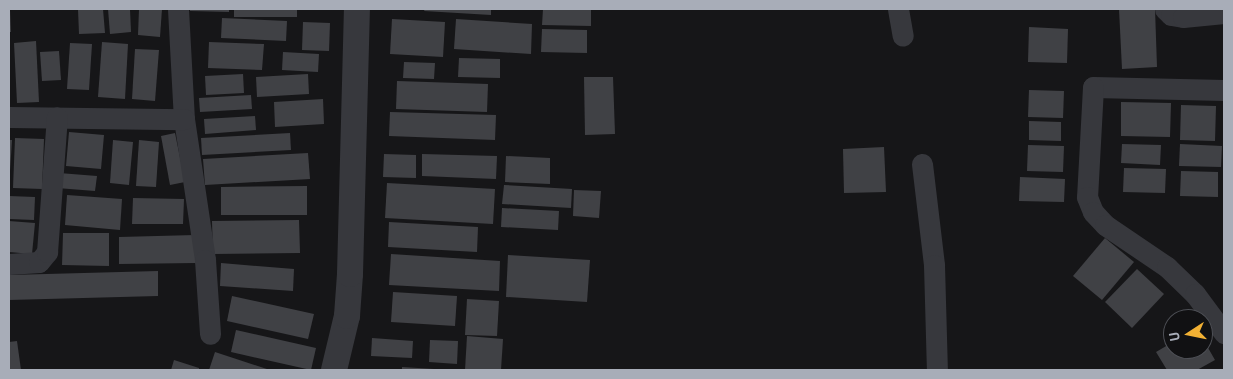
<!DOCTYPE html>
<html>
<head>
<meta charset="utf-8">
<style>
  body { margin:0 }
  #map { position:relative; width:1233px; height:379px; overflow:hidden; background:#161618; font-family:"PT Sans",sans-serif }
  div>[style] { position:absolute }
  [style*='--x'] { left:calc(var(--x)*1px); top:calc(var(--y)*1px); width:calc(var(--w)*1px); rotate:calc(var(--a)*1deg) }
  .building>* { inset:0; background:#404145 }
  .minor>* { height:21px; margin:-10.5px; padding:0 10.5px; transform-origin:10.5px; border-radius:10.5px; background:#37383d }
  .tertiary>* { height:26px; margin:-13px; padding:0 13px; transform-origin:13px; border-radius:13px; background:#37383d }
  span { translate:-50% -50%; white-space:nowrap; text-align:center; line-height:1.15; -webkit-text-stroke:4px #111113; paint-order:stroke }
  .frame { position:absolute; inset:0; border:10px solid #a8adb8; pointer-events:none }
  .north { position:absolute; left:1163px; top:309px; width:50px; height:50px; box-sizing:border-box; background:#111113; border:1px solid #4d4f55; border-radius:50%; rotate:259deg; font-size:14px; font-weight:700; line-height:20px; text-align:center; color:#a8adb8 }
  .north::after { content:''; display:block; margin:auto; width:18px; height:22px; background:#f2b134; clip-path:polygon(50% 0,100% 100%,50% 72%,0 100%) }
</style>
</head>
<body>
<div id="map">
  <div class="building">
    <i style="clip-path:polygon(9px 9px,10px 9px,11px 32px,9px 32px)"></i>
    <i style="clip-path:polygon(78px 9px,103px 9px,105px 33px,79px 34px)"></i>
    <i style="clip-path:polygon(108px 9px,130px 9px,131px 32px,110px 34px)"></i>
    <i style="clip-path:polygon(139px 9px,162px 9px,160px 37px,138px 35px)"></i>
    <i style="clip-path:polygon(190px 9px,229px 9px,229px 12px,190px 11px)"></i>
    <i style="clip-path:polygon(234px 9px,297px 9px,297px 17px,234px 17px)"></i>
    <i style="clip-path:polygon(425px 9px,491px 9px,491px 15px,424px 11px)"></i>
    <i style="clip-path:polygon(543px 9px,591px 9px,591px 26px,542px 25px)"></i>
    <i style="clip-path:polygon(1119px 9px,1155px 9px,1157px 67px,1122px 69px)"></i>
    <i style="clip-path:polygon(222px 18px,287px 21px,286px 41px,221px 38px)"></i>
    <i style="clip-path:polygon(392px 19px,445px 22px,443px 57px,390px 54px)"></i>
    <i style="clip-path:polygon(456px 19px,532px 24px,531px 54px,454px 49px)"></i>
    <i style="clip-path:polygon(303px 22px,330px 23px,329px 51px,302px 50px)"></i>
    <i style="clip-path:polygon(1029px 27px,1068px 29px,1067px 63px,1028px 62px)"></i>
    <i style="clip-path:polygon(542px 29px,587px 30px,587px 53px,541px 52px)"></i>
    <i style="clip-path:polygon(36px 41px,39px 102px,17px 103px,14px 43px)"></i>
    <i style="clip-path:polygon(102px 42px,128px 44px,125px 99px,98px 97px)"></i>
    <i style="clip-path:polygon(209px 42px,264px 44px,262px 70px,208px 68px)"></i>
    <i style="clip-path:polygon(70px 43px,92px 44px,89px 90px,67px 89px)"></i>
    <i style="clip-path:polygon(135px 49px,159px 50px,155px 101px,132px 99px)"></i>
    <i style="clip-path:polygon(59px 51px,61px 80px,42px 81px,40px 52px)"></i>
    <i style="clip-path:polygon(283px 52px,319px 54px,318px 72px,282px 70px)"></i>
    <i style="clip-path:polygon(459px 58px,500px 59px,500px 78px,458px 77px)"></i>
    <i style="clip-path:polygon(404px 62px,435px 63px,434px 79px,403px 78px)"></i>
    <i style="clip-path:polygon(243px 74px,244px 93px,206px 95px,205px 76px)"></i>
    <i style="clip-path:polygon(308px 74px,309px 94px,257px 97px,256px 77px)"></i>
    <i style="clip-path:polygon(584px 77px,613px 77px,615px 134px,585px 135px)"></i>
    <i style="clip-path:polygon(397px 81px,488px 84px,487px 112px,396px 109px)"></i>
    <i style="clip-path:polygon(1029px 90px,1064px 91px,1063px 118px,1028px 117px)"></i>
    <i style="clip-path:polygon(251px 95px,252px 109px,200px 112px,199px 98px)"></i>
    <i style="clip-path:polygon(323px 99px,324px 124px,275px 127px,274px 102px)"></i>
    <i style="clip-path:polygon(1121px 102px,1171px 103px,1170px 137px,1121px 136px)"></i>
    <i style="clip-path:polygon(1181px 105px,1216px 106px,1215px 141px,1180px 140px)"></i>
    <i style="clip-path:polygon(390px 112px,496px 115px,495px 140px,389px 136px)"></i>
    <i style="clip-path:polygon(255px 116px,256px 130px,205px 134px,204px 119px)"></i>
    <i style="clip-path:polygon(1029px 121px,1061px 122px,1061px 141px,1029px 140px)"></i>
    <i style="clip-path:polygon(69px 132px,104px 135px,101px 169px,66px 166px)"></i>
    <i style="clip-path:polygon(175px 133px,185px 182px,170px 185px,161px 136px)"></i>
    <i style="clip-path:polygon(290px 133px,291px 150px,202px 155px,201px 138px)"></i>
    <i style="clip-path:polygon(15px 138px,44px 139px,42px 189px,13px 188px)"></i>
    <i style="clip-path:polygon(9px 140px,12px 140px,10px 171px,9px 170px)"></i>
    <i style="clip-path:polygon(113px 140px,133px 142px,129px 185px,110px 183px)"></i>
    <i style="clip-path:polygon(139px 140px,159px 142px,156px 187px,136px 186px)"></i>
    <i style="clip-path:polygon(1122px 144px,1161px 145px,1160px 165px,1121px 163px)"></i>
    <i style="clip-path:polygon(1180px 144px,1222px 146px,1221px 167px,1179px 166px)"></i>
    <i style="clip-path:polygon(1028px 145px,1064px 146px,1063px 172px,1027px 171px)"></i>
    <i style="clip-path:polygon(884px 147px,886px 192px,844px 193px,843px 149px)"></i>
    <i style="clip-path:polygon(308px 153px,310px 179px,205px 185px,203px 159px)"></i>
    <i style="clip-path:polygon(384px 154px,416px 155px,416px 178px,383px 177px)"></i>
    <i style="clip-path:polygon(422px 154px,497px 156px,496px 179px,422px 176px)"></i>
    <i style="clip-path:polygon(506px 156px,550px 158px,550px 184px,505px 182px)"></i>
    <i style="clip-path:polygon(1124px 168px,1166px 169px,1165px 193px,1123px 192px)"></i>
    <i style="clip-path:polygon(1181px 171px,1218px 172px,1218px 197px,1180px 196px)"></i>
    <i style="clip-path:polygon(59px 173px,97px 176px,95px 191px,57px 188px)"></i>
    <i style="clip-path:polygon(1020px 177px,1065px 179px,1064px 202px,1019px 201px)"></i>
    <i style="clip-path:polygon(387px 183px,495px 189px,493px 224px,385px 218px)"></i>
    <i style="clip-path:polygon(504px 185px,572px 189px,571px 208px,502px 204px)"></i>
    <i style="clip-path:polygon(307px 186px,307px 215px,221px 215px,221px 187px)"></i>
    <i style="clip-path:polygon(574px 190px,601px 191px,599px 218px,573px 216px)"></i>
    <i style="clip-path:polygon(67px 195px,122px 199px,120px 230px,65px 225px)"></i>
    <i style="clip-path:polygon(9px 196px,35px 197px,34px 220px,9px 219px)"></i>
    <i style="clip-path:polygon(133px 198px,184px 199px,183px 224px,132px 224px)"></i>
    <i style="clip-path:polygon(502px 208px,559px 211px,558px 230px,501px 227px)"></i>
    <i style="clip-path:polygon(299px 220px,300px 253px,213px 254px,212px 221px)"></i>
    <i style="clip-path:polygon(9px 221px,35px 223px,32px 254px,9px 252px)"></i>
    <i style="clip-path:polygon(389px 222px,478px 227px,477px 252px,388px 247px)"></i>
    <i style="clip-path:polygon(63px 233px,109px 233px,109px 266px,62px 265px)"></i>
    <i style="clip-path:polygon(195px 235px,196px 263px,119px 264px,119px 237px)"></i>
    <i style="clip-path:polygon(1105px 238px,1134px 262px,1102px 300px,1073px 276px)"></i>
    <i style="clip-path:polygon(391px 254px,500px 261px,499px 291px,389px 285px)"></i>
    <i style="clip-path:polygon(508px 255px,590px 260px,587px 302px,506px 297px)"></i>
    <i style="clip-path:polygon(221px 263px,294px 269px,293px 291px,220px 286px)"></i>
    <i style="clip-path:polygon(1137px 269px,1164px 294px,1132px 328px,1105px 302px)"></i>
    <i style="clip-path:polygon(158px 271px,158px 296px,9px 300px,9px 275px)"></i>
    <i style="clip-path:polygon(393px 292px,457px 296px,455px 326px,391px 322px)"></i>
    <i style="clip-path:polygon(232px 296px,314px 314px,308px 339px,227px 321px)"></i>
    <i style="clip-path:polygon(467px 299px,499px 301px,497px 336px,465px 335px)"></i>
    <i style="clip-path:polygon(236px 330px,316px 348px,311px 370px,231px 352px)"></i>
    <i style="clip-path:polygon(467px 336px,503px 339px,501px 370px,465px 370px)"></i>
    <i style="clip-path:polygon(372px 338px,413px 341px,412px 358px,371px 356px)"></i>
    <i style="clip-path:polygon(1203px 339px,1215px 360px,1197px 370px,1167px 370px,1156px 352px,1173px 342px,1173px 349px,1203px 349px)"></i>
    <i style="clip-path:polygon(430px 340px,458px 341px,457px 364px,429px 362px)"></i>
    <i style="clip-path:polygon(17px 341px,21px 370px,9px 370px,9px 342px)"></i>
    <i style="clip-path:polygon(215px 352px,270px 370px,209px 370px)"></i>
    <i style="clip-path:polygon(174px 360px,199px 368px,199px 370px,171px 370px)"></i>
    <i style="clip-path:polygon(402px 367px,434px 369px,433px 370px,402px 370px)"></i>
  </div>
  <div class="minor">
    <i style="--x:178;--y:9;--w:110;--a:86.9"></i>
    <i style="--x:184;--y:119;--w:143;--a:81.5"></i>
    <i style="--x:205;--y:260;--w:74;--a:86.1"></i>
    <i style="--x:898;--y:9;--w:27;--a:80"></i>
    <i style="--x:1165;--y:9;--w:8;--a:45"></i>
    <i style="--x:1171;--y:15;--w:12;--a:9"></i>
    <i style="--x:1183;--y:17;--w:41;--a:-5.6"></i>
    <i style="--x:1224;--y:90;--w:131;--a:-178.7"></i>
    <i style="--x:1093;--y:87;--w:110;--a:93.1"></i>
    <i style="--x:1087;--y:197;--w:16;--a:68"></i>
    <i style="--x:1093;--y:212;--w:18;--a:47"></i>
    <i style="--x:1105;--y:225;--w:75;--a:34.1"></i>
    <i style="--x:1167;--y:267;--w:39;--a:44"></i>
    <i style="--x:1195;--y:294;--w:49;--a:53.4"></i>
    <i style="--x:9;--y:117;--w:175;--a:0.7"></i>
    <i style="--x:922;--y:164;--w:102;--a:83.2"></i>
    <i style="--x:934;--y:265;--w:105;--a:88.4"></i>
    <i style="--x:9;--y:264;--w:30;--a:-4"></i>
    <i style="--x:39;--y:262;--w:13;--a:-51"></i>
    <i style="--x:47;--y:252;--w:135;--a:-85.8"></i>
  </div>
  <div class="tertiary">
    <i style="--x:334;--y:370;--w:56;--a:-76.5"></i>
    <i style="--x:347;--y:316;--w:42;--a:-85.9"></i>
    <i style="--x:350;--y:274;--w:265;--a:-88.5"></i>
  </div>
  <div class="frame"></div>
  <div class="north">U</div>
</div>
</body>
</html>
